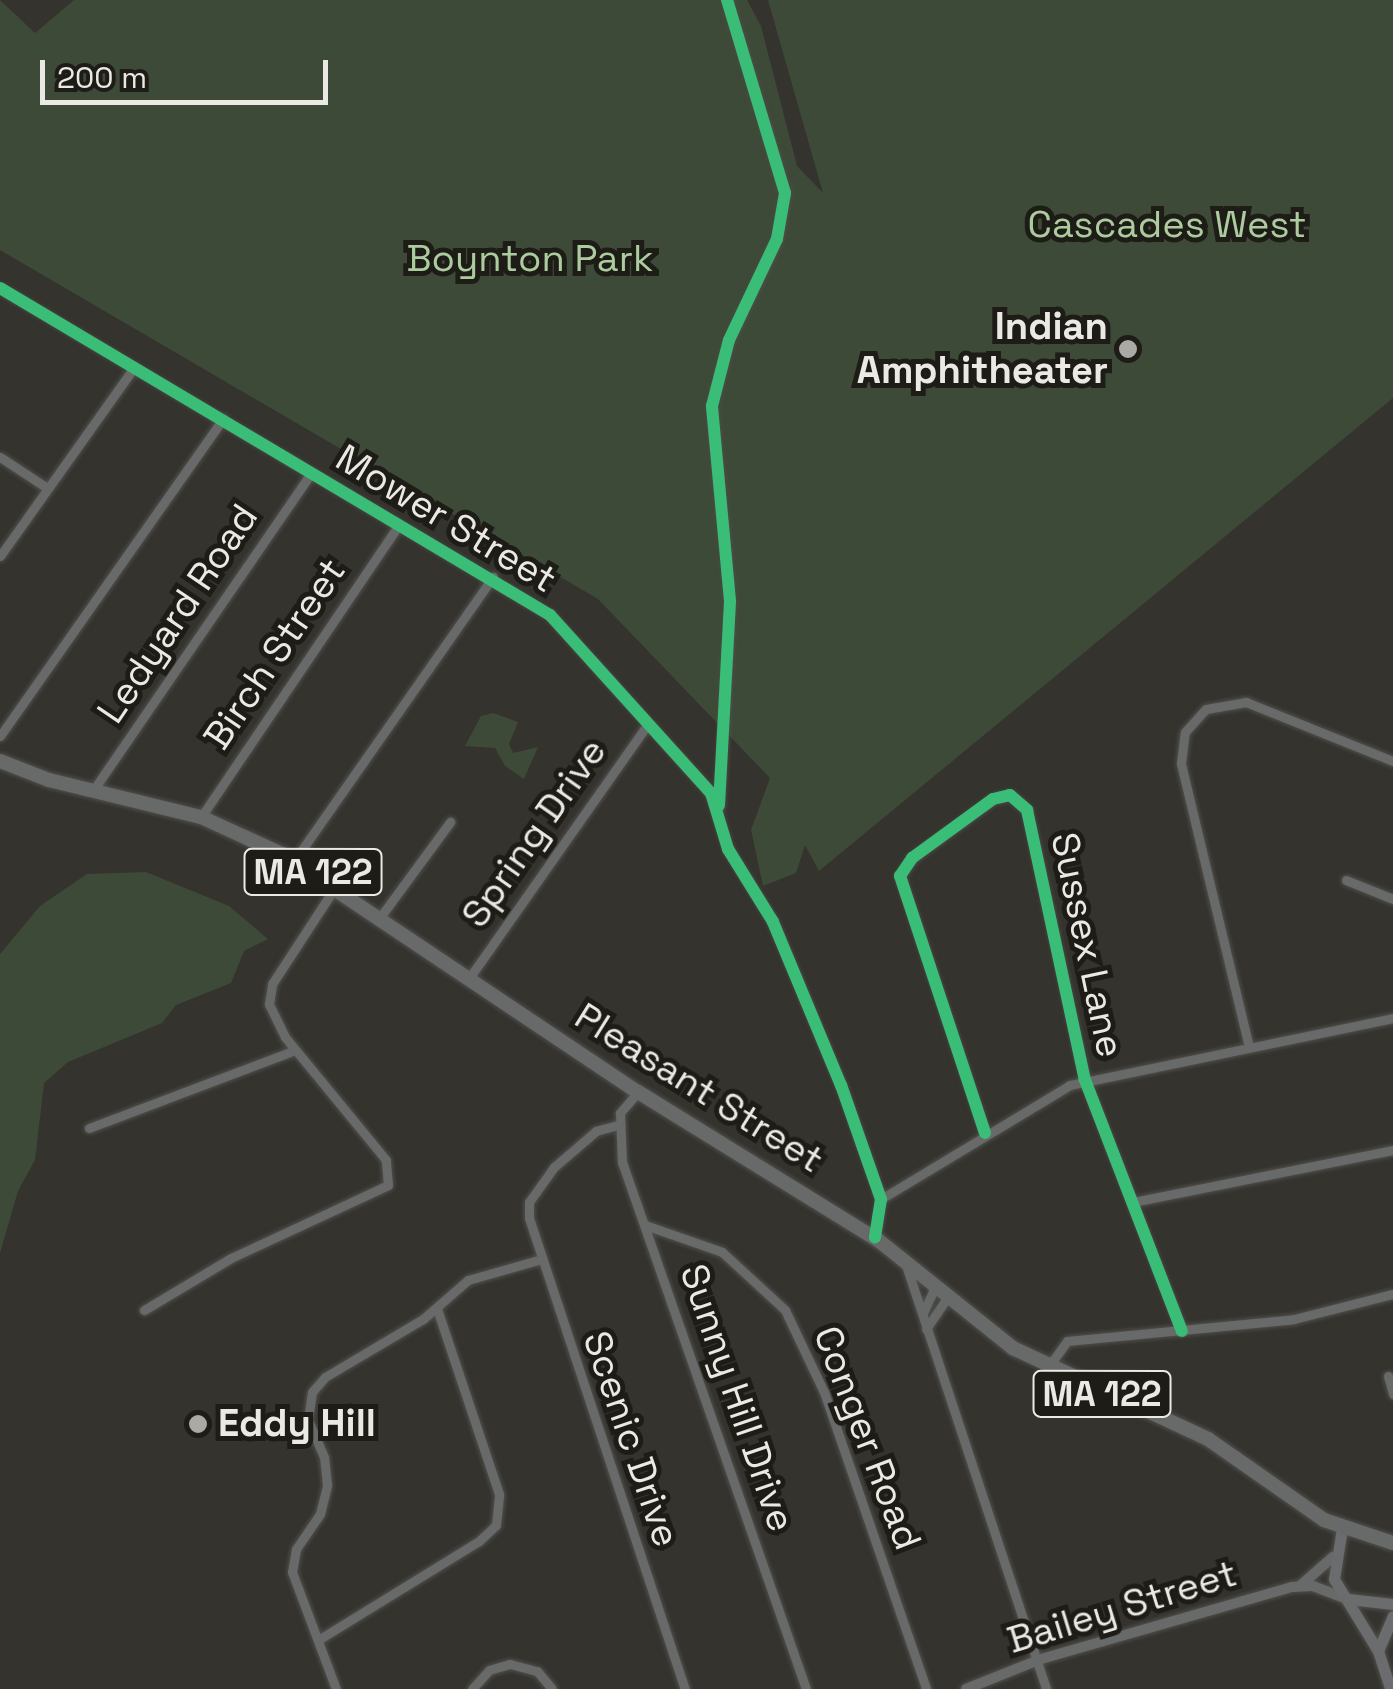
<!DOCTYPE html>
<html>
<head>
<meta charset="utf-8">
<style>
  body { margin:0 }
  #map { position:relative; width:1393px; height:1689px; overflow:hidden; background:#34332e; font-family:"Space Grotesk",sans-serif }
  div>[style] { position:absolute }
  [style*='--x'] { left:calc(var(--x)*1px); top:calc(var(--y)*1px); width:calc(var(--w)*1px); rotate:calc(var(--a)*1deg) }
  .green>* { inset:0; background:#3e4a38 }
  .roads { filter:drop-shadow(0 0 2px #504f4c) drop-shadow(0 0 2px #504f4c) }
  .minor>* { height:9px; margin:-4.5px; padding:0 4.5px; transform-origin:4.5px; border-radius:4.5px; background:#686a6a }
  .tertiary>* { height:10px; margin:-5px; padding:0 5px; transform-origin:5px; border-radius:5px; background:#686a6a }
  .secondary>* { height:11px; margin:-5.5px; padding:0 5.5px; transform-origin:5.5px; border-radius:5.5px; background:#6a6c6d }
  .primary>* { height:14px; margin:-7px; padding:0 7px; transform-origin:7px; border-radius:7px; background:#686a6a }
  .cycleway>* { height:12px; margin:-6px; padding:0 6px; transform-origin:6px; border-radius:6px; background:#3abd76 }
  .dots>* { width:28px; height:28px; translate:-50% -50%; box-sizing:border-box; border:5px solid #1d1c17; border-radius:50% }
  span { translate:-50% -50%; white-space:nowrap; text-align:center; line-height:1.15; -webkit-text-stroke:10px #1d1c17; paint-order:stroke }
  .shield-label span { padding:2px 8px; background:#1d1c17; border:2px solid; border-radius:8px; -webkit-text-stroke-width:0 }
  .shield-label { font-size:35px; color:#ebe9e3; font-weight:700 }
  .park-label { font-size:38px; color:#accb9e }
  .poi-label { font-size:38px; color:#ebe9e3; font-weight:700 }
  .right { translate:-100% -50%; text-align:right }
  .left { translate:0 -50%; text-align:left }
  .street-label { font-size:38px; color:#ebe9e3 }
  .scale { position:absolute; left:40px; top:60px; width:288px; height:45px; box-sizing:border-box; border:5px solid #ebe9e3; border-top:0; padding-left:12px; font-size:30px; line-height:35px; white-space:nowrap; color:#ebe9e3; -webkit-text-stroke:8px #1d1c17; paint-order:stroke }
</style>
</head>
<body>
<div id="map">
  <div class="green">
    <i style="clip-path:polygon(0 0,35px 33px,74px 0,747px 0,761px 26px,797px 166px,823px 193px,768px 0,1393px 0,1393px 398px,819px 871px,805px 845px,796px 873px,763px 886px,751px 830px,770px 778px,598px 599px,0 250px)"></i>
    <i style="clip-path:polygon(493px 713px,518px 722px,509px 744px,513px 753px,538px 747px,524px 779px,505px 766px,495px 748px,465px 746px,481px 716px)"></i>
    <i style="clip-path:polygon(146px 872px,229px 906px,268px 939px,244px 951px,231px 983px,176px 1005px,162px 1023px,68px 1062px,44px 1083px,35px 1160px,18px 1191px,0 1253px,0 954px,40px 906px,87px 874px)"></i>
  </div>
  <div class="roads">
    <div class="minor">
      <i style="--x:0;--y:288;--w:640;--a:30.73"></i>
      <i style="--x:550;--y:615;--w:240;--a:47.9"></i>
      <i style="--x:711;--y:793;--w:59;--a:73.1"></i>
      <i style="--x:728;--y:849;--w:86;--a:58.3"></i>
      <i style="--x:773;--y:922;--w:177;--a:67.4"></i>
      <i style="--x:841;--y:1085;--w:121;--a:70.7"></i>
      <i style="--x:881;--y:1199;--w:39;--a:99"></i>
      <i style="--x:0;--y:457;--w:56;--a:33.4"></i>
      <i style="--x:0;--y:556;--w:229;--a:-54.6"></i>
      <i style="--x:0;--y:736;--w:388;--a:-54.9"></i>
      <i style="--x:94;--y:789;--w:383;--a:-55.5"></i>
      <i style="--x:719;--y:807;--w:206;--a:-86.9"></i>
      <i style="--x:730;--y:601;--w:196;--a:-95.3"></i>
      <i style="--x:712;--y:406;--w:68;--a:-75.6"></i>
      <i style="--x:729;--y:340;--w:112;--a:-64.6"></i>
      <i style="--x:777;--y:239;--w:47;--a:-80.1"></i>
      <i style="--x:785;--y:193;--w:202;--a:-106.7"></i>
      <i style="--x:201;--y:817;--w:353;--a:-55.9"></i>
      <i style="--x:294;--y:861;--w:347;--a:-55"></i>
      <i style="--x:1346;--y:880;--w:51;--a:22"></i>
      <i style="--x:381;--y:916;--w:117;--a:-53.7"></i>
      <i style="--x:470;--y:977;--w:309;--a:-54.9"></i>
      <i style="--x:1249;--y:1047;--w:292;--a:-103.5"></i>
      <i style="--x:1181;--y:763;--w:31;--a:-83"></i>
      <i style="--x:1185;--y:732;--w:31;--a:-48"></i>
      <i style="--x:1206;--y:709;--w:41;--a:-9.9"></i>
      <i style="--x:1246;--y:702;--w:158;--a:21.9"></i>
      <i style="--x:638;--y:1092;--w:28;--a:131"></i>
      <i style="--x:620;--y:1113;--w:49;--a:87.7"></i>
      <i style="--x:622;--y:1162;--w:558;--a:70.75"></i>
      <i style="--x:618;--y:1125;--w:23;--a:165"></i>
      <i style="--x:596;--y:1131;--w:55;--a:139.4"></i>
      <i style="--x:554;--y:1167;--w:43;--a:125.5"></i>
      <i style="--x:529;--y:1202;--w:16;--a:90"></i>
      <i style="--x:529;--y:1218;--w:496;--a:71.7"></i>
      <i style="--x:89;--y:1128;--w:220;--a:-20.7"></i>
      <i style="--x:985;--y:1133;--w:271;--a:-108.3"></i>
      <i style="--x:900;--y:876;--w:22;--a:-56"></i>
      <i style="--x:912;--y:858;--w:100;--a:-36.1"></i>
      <i style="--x:993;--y:799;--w:17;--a:-13"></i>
      <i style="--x:1010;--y:795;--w:23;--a:41"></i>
      <i style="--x:1027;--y:810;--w:276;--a:77.9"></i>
      <i style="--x:1085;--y:1080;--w:269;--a:68.9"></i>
      <i style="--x:881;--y:1199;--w:221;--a:-31.1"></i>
      <i style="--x:1070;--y:1085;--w:330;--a:-11.7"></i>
      <i style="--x:1133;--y:1202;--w:265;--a:-11.3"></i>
      <i style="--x:645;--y:1225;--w:82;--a:19.3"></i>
      <i style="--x:722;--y:1252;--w:86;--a:42.6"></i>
      <i style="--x:785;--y:1310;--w:91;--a:64.6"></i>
      <i style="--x:824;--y:1392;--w:314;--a:71"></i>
      <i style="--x:906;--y:1265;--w:447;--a:71.7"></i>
      <i style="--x:144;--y:1310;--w:101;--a:-30.9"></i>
      <i style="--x:231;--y:1258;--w:173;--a:-24.9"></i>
      <i style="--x:388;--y:1185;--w:25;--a:-95"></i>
      <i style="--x:386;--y:1160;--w:159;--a:-129.4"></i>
      <i style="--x:285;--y:1037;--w:37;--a:-116"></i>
      <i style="--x:269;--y:1004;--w:20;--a:-81"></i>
      <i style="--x:272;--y:984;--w:117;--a:-56.9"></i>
      <i style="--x:923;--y:1313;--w:26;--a:-65"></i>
      <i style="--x:926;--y:1329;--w:36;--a:-56"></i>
      <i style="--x:1049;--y:1366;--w:31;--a:-54"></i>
      <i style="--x:1067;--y:1341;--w:228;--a:-5.5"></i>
      <i style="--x:1294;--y:1319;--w:102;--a:-14.2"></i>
      <i style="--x:1388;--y:1376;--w:19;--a:74"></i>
      <i style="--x:318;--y:1640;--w:189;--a:-31.6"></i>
      <i style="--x:479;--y:1541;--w:23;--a:-43"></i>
      <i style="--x:496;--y:1525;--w:31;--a:-84"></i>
      <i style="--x:499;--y:1494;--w:195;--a:-108.5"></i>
      <i style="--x:336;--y:1689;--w:125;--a:-110.6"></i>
      <i style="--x:292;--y:1572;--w:23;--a:-80"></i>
      <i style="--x:296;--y:1549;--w:42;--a:-55.6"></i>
      <i style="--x:320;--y:1514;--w:30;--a:-76"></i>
      <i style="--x:327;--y:1485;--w:28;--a:-96"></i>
      <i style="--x:324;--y:1457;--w:40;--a:-113.4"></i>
      <i style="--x:308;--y:1420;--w:28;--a:-82"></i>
      <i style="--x:312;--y:1392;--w:20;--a:-49"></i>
      <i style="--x:325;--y:1377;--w:114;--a:-30.6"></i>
      <i style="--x:423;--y:1319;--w:60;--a:-40.9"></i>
      <i style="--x:468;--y:1280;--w:73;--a:-15.9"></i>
      <i style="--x:472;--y:1689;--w:25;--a:-48"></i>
      <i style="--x:489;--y:1670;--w:22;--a:-16"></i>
      <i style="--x:510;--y:1664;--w:28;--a:15"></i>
      <i style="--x:537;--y:1671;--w:23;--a:50"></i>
    </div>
    <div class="tertiary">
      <i style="--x:1301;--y:1585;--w:43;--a:-41.2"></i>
      <i style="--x:966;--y:1689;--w:81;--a:-21.8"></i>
      <i style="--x:1041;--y:1659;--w:261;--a:-16"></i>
      <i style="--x:1292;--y:1587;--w:21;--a:-3"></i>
      <i style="--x:1313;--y:1586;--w:33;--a:21"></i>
    </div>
    <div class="secondary">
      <i style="--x:1342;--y:1528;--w:52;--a:98.9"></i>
      <i style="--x:1334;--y:1579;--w:84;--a:58.6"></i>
      <i style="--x:1378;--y:1651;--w:40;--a:72"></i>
      <i style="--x:1348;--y:1599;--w:45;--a:6.3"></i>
      <i style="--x:1378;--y:1651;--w:38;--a:-67"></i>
    </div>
    <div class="primary">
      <i style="--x:0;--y:761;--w:53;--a:21.2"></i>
      <i style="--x:49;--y:780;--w:156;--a:13.7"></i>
      <i style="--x:201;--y:817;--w:89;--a:24.6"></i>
      <i style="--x:282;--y:854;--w:428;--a:33.8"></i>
      <i style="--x:638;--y:1092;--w:282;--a:31.7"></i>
      <i style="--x:878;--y:1240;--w:173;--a:38.7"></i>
      <i style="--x:1013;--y:1348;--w:215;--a:25"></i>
      <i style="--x:1208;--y:1439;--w:141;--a:34.9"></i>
      <i style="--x:1324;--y:1520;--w:73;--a:18.4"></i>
    </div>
  </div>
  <div class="cycleway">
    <i style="--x:0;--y:288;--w:640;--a:30.73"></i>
    <i style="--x:550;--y:615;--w:240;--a:47.9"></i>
    <i style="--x:711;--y:793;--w:59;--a:73.1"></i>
    <i style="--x:728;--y:849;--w:86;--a:58.3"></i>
    <i style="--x:773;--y:922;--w:177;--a:67.4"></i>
    <i style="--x:841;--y:1085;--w:121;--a:70.7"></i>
    <i style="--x:881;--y:1199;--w:39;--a:99"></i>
    <i style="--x:719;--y:805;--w:204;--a:-86.9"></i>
    <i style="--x:730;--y:601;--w:196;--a:-95.3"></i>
    <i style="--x:712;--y:406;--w:68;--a:-75.6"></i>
    <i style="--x:729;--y:340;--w:112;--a:-64.6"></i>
    <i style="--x:777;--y:239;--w:47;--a:-80.1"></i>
    <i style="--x:785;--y:193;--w:202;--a:-106.7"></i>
    <i style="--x:985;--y:1133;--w:271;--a:-108.3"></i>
    <i style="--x:900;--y:876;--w:22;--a:-56"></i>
    <i style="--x:912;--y:858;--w:100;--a:-36.1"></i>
    <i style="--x:993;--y:799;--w:17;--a:-13"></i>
    <i style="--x:1010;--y:795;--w:23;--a:41"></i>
    <i style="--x:1027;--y:810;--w:276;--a:77.9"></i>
    <i style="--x:1085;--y:1080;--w:269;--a:68.9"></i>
  </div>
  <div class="dots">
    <i style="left:1128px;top:349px;background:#aba9a4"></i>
    <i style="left:198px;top:1424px;background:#aba9a4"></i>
  </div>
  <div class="shield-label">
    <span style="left:313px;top:872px">MA 122</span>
    <span style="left:1102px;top:1394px">MA 122</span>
  </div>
  <div class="park-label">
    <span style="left:1167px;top:225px">Cascades West</span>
    <span style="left:530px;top:259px">Boynton Park</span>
  </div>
  <div class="poi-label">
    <span class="right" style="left:1108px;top:349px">Indian<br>Amphitheater</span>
    <span class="left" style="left:218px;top:1424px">Eddy Hill</span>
  </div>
  <div class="street-label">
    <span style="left:446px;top:519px;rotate:31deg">Mower Street</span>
    <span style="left:178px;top:614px;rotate:-56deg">Ledyard Road</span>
    <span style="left:275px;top:654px;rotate:-56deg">Birch Street</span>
    <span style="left:534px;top:833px;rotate:-55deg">Spring Drive</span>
    <span style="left:1087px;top:945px;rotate:78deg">Sussex Lane</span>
    <span style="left:699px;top:1088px;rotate:32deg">Pleasant Street</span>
    <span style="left:737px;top:1398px;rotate:71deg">Sunny Hill Drive</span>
    <span style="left:867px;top:1438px;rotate:69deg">Conger Road</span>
    <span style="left:631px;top:1439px;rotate:71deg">Scenic Drive</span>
    <span style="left:1122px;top:1607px;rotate:-17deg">Bailey Street</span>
  </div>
  <div class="scale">200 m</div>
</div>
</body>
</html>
